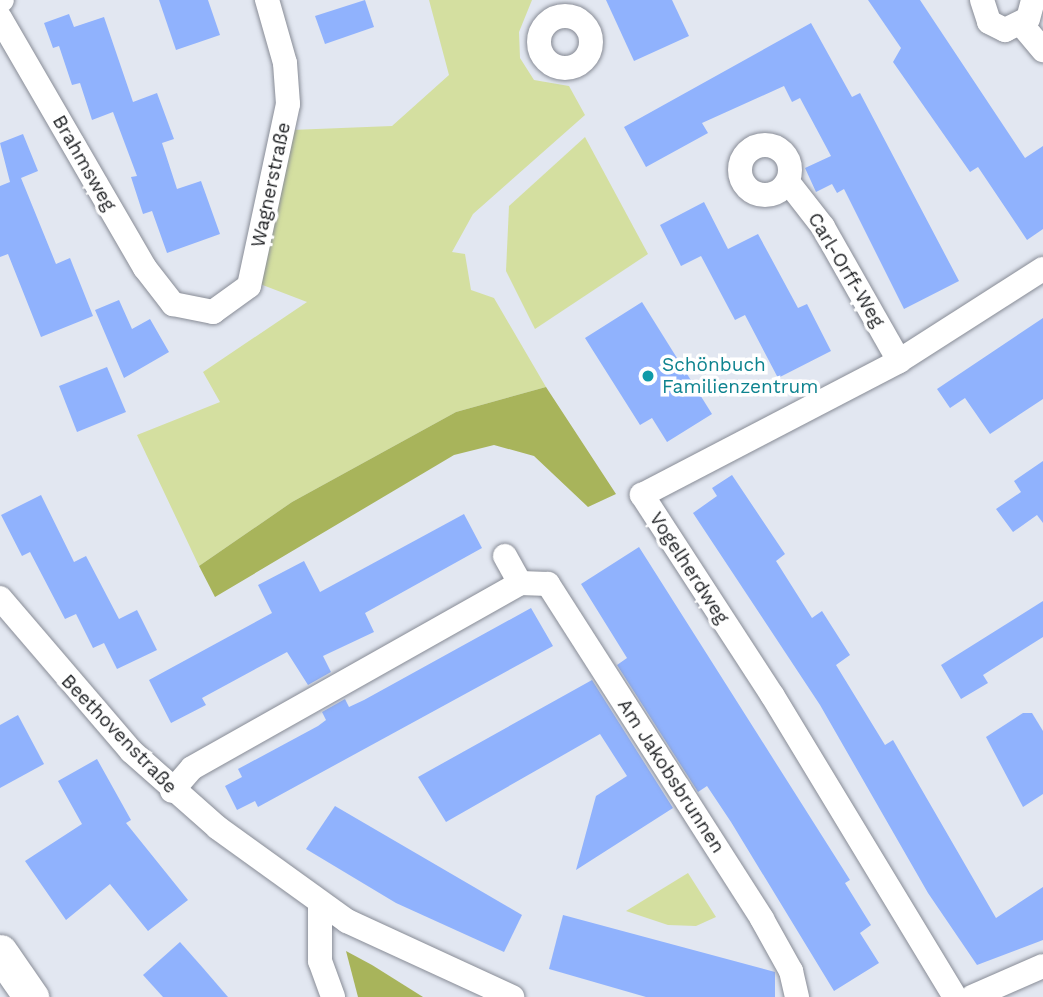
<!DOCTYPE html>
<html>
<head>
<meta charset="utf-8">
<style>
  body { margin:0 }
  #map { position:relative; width:1043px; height:997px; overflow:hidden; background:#e2e7f1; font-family:"Work Sans",sans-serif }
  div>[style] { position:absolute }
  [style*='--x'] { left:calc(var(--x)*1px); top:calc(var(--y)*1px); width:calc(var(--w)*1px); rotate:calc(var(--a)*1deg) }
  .green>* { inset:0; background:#d4dfa0 }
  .forest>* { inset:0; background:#a8b45b }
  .building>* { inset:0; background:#90b2fd }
  .roads { filter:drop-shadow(0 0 2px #888c96) drop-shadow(0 0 2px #888c96) }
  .minor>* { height:24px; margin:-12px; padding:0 12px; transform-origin:12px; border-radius:12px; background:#fff }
  .minor>.ring { margin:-12px; padding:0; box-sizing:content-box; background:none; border:24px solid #fff; border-radius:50% }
  .secondary>* { height:35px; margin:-17.5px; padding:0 17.5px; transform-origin:17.5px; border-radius:17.5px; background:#fff }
  .dots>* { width:19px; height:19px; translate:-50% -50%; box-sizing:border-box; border:4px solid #fff; border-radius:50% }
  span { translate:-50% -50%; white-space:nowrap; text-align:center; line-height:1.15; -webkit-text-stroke:7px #fff; paint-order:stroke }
  .street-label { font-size:19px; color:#1e2023 }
  .culture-label { font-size:19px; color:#0d838f }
  .left { translate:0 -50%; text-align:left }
</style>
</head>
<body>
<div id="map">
  <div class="green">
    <i style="clip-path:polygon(429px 0,532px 0,519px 32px,520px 58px,534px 80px,569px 86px,585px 115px,473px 214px,452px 252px,465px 254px,471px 290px,494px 298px,546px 387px,456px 412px,292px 502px,199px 566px,137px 435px,220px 402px,203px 372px,307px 302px,260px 284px,291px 130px,392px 126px,449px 75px)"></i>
    <i style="clip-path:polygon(585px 137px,648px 254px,535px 329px,506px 271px,509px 206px)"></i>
    <i style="clip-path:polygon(688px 873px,716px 917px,696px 926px,668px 925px,626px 911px)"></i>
  </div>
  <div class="forest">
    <i style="clip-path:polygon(546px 387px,616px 494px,588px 507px,534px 456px,494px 445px,454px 455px,215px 597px,199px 566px,292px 502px,456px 412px)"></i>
    <i style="clip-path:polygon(346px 951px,372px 965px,423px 997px,358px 997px)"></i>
  </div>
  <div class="building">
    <i style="clip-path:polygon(159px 0,208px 0,220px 35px,176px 50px)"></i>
    <i style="clip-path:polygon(365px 0,374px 27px,325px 44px,315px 16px)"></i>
    <i style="clip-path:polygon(606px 0,672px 0,689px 36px,634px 61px)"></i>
    <i style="clip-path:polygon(868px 0,920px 0,1025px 158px,1043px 146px,1043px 229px,1027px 240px,978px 167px,970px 172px,893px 62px,901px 48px)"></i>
    <i style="clip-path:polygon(69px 14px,74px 27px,104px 17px,133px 102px,157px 93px,174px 139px,162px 143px,177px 189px,201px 181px,220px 234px,167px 253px,152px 211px,143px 214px,131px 177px,137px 176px,113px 112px,92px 120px,80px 83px,72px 85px,59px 46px,53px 48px,44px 23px)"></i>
    <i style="clip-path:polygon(811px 23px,852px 97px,860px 93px,959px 281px,904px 309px,844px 189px,837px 193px,832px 184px,816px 192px,805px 168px,831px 156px,800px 98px,792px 102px,784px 86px,702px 123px,708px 133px,646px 167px,624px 127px)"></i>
    <i style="clip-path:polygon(23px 134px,38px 171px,21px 178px,56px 264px,70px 258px,93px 316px,41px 337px,8px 254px,0 257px,0 186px,10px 182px,0 143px)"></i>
    <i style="clip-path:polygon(704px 202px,728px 249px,758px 234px,798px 308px,807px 304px,831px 351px,778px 378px,745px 315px,735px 320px,701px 256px,681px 266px,660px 225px)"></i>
    <i style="clip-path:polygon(119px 300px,132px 329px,150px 319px,169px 352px,124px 378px,95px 310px)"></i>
    <i style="clip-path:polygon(642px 302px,712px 414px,667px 442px,652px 418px,640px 425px,585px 338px)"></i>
    <i style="clip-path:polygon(1043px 318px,1043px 399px,990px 434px,965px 398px,950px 408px,937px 389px)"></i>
    <i style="clip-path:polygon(107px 367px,126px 412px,77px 432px,59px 386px)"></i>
    <i style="clip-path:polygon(1043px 461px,1043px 523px,1037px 515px,1013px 532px,996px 509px,1021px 492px,1014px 481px)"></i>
    <i style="clip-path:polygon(732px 475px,785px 554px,776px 561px,812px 618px,822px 611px,850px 655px,836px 665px,885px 745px,893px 740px,996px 918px,1043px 887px,1043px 940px,977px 965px,928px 893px,820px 705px,693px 513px,717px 496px,712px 488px)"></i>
    <i style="clip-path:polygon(41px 495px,74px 562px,86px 556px,119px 619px,137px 610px,157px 650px,117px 669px,104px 643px,93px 648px,76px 614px,65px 619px,30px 552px,22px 556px,1px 515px)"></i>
    <i style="clip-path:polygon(464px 514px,482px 548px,365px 613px,374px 632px,323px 656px,331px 672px,308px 685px,287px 652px,202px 698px,206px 705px,171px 723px,149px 680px,272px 613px,258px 585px,304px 561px,320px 592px)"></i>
    <i style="clip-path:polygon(639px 547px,850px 880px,845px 883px,871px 925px,860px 933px,879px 963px,834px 991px,731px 822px,707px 786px,698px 792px,617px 665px,627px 658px,581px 584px)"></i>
    <i style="clip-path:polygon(1043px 601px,1043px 637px,983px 675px,988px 683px,961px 699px,941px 665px)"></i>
    <i style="clip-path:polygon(531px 608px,553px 646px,258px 807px,255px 801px,237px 810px,225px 786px,242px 777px,238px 769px,318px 726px,326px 720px,322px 712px,345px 699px,349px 707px,364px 700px)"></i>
    <i style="clip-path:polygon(592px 680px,673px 808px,576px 870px,596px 796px,627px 776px,600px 734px,446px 822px,418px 777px)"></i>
    <i style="clip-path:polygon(1023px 713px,1032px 713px,1043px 731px,1043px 794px,1023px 807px,986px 737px)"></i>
    <i style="clip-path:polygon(18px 715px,44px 764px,0 788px,0 725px)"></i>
    <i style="clip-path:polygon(97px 759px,131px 820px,126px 823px,188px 900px,148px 931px,110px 884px,66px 920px,25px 861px,82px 824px,58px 781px)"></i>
    <i style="clip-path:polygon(335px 806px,522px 915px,504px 952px,396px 903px,306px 849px)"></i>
    <i style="clip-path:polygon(563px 915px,775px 972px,775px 997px,646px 997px,549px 969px)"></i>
    <i style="clip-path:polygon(180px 942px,203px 968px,228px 997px,163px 997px,143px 975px)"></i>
  </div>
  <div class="roads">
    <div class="minor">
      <i style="--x:982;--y:0;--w:23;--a:72"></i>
      <i style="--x:989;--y:22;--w:18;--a:27"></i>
      <i style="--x:1005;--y:30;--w:25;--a:-26"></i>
      <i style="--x:1028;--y:19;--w:20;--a:-75"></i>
      <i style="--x:0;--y:1;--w:2;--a:-27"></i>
      <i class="ring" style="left:539px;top:16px;width:28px;height:28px"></i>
      <i style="--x:0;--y:18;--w:289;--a:59.9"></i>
      <i style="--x:145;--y:268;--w:46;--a:52.1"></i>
      <i style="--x:173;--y:304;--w:41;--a:11.3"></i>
      <i style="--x:213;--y:312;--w:44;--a:-35.8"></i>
      <i style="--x:249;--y:286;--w:186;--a:-77.9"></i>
      <i style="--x:288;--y:104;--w:41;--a:-94.2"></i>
      <i style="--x:285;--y:63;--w:66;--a:-105.9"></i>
      <i style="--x:1022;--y:25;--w:33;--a:50"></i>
      <i class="ring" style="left:740px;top:145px;width:26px;height:26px"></i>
      <i style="--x:788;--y:182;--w:57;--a:52.1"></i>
      <i style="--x:823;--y:227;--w:154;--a:60.4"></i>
      <i style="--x:505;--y:556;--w:31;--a:61"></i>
      <i style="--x:0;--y:598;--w:201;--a:49.4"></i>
      <i style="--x:131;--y:751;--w:116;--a:41.5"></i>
      <i style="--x:218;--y:828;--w:159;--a:35.8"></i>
      <i style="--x:347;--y:921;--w:182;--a:24.7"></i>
      <i style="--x:172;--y:791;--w:30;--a:-49"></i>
      <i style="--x:192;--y:768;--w:377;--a:-29.4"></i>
      <i style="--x:520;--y:583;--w:28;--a:2"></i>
      <i style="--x:548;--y:584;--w:398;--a:57.4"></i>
      <i style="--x:762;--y:919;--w:60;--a:60.9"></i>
      <i style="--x:791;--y:971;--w:27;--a:77"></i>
      <i style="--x:320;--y:903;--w:58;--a:90"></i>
      <i style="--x:320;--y:961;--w:38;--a:70"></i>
      <i style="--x:955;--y:997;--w:353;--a:-121.2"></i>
      <i style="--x:772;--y:695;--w:239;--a:-123"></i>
      <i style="--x:642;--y:495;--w:290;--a:-27.5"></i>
      <i style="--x:899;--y:361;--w:171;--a:-32.6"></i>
      <i style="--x:972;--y:997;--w:77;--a:-23.6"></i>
    </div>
    <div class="secondary">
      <i style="--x:0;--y:952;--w:55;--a:55.4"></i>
    </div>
  </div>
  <div class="dots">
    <i style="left:648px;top:376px;background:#0f9aa8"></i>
  </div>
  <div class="street-label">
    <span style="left:84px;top:163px;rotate:60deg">Brahmsweg</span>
    <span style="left:271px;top:185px;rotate:-78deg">Wagnerstraße</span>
    <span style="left:846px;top:270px;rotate:59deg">Carl-Orff-Weg</span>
    <span style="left:689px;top:568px;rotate:57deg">Vogelherdweg</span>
    <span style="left:119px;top:734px;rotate:46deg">Beethovenstraße</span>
    <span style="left:671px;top:776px;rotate:57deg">Am Jakobsbrunnen</span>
  </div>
  <div class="culture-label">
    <span class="left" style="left:662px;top:376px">Schönbuch<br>Familienzentrum</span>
  </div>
</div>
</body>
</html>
